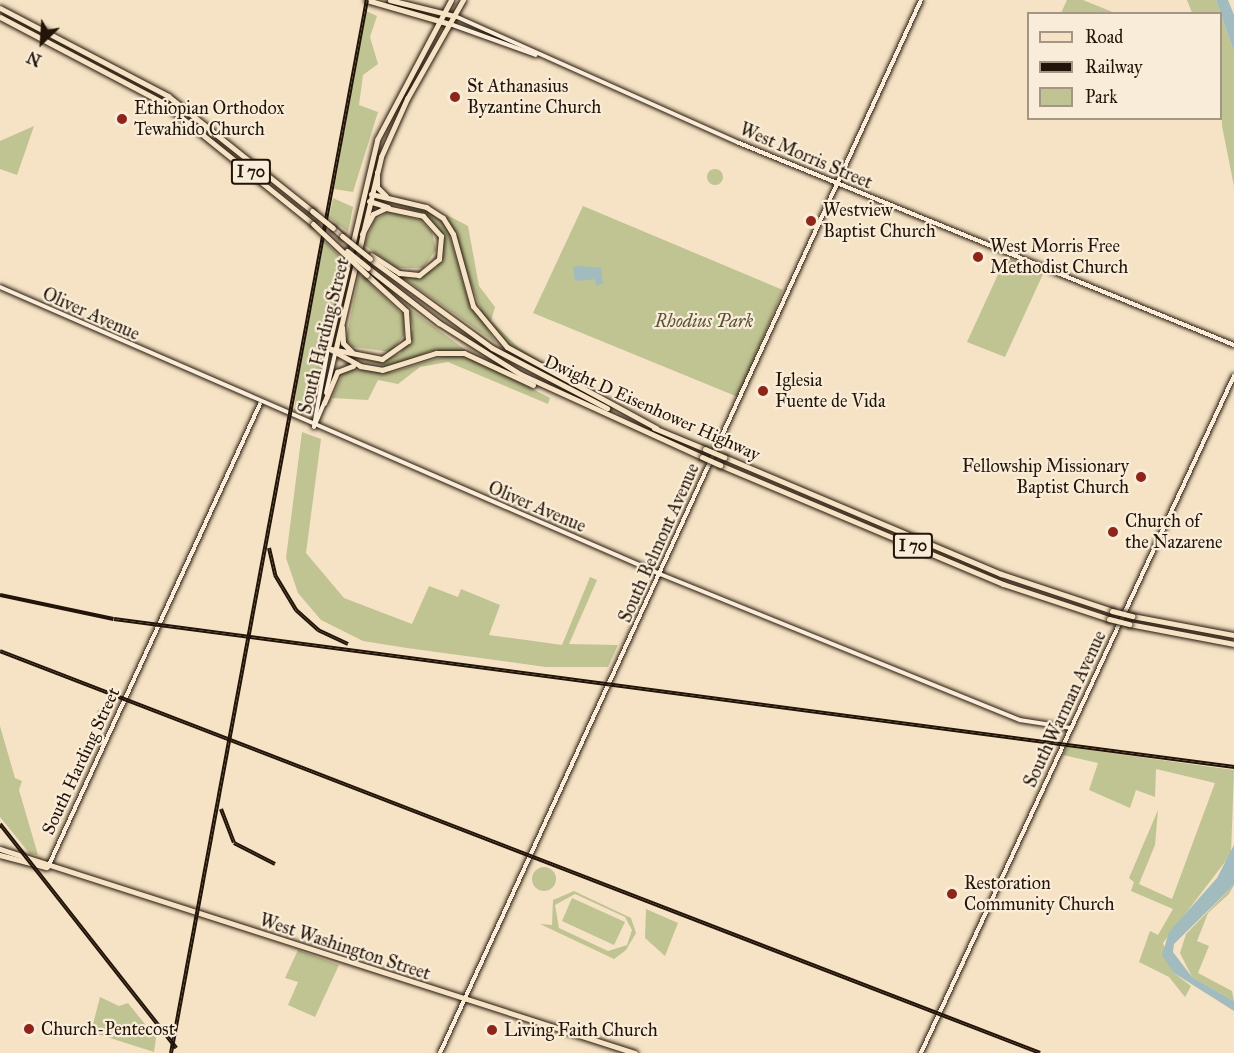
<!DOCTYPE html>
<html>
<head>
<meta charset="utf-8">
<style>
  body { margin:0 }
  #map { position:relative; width:1234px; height:1053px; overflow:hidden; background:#f6e3c5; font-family:"IM FELL Great Primer",serif }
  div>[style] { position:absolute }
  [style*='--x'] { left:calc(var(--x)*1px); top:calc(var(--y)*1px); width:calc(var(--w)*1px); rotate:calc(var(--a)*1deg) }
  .green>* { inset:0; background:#c0c392 }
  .round { border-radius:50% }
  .water>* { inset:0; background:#a1bbbf }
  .roads { filter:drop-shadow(0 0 2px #221408) drop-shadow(0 0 2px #221408) }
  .secondary>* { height:4px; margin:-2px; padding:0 2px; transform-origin:2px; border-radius:2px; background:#f9edd9 }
  .primary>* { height:4.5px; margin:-2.25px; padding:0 2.25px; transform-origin:2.25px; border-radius:2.25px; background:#f6e3c5 }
  .highway>* { height:5px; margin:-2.5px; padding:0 2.5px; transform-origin:2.5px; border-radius:2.5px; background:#f6e3c5 }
  .rail>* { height:4px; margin-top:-2px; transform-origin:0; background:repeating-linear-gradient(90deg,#f9edd9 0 4.5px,#221408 0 9px); box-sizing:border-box; border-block:2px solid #221408 }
  .bridges { filter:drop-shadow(0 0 2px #221408) drop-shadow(0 0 2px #221408) }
  .highway-bridge>* { height:5px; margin:-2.5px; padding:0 2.5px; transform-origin:2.5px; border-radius:2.5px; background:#f6e3c5 }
  .dots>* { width:16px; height:16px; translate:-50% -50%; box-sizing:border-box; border:3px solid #f9edd9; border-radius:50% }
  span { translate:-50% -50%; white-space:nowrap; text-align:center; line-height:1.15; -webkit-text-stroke:4.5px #f9edd9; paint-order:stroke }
  .shield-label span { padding:2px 4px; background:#f9edd9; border:2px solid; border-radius:4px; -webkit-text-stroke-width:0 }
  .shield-label { font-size:16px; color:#221408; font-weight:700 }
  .poi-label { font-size:18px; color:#221408 }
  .left { translate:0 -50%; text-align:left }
  .right { translate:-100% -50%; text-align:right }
  .street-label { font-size:18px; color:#221408 }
  .park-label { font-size:18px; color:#595138; font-style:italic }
  .legend { position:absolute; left:1027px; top:12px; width:195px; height:108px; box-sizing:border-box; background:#f9edd9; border:2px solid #a39685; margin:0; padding:8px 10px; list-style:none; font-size:18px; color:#221408 }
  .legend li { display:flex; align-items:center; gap:12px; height:30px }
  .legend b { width:30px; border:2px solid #a39685 }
  .north { position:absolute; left:12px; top:12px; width:60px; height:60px; -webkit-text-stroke:4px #f9edd9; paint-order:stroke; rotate:205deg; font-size:16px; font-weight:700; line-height:24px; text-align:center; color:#221408 }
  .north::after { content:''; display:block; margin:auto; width:21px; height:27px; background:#221408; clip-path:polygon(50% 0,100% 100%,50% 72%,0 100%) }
</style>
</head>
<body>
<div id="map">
  <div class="green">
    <i style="clip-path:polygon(1067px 0,1083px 0,1115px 13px,1061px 13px)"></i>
    <i style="clip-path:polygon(1187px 0,1216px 0,1234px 52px,1234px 186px,1222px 126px,1220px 14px,1192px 13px)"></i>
    <i style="clip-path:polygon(366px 11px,377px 16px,370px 37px,378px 64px,363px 75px,359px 105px,378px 112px,353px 192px,334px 189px)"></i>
    <i style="clip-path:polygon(34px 126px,17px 175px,0 169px,0 141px)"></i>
    <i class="round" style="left:707px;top:169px;width:16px;height:16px"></i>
    <i style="clip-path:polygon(333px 198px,353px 207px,348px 232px,329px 217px)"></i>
    <i style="clip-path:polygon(381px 201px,428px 210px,447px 226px,467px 296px,496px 343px,402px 277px,417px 278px,437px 267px,444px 238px,424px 213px)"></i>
    <i style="clip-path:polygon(583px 206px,783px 290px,738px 397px,533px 313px)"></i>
    <i style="clip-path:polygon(388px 212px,420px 220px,432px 232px,436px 250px,423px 268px,397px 268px,364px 245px,374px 221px)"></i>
    <i style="clip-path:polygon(445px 214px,468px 226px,479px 286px,495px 307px,491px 321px,518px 347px,569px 380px,511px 346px,484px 318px)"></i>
    <i style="clip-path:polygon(324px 241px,342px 258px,310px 408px,302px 415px,294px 411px,297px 383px)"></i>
    <i style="clip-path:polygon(1006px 257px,1044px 272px,1005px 357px,967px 342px)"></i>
    <i style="clip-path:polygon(359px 273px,404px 316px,404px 335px,391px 352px,353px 347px,346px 340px)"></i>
    <i style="clip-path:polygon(409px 308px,467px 351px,431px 351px,390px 367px,346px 355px,376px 362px,400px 354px,413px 329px)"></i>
    <i style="clip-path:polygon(452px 354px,481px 362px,550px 398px,548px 404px,448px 362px,420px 367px,398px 384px,378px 380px,368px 400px,332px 398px,345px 369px,393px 372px)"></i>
    <i style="clip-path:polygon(302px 432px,321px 439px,306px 553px,344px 598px,412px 624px,429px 586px,458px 597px,461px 589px,500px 605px,489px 635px,562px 645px,590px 577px,597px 580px,569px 644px,618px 645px,608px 667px,546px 667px,407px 648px,363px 641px,321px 620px,298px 593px,286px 558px)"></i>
    <i class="round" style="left:96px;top:708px;width:14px;height:14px"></i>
    <i style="clip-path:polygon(0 726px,15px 778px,22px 781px,19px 790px,38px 855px,30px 854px,0 817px)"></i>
    <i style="clip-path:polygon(1067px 747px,1234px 770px,1231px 854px,1163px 943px,1174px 973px,1191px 986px,1185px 997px,1169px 977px,1139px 962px,1150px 931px,1158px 935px,1173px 909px,1131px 891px,1134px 882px,1129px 878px,1158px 810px,1155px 845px,1139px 884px,1172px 899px,1215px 783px,1156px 769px,1155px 797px,1136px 790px,1130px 808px,1089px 790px,1098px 763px,1063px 755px)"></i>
    <i class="round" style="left:532px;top:867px;width:24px;height:24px"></i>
    <i style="clip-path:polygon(1234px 885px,1229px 894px,1208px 913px,1197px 941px,1209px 946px,1198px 973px,1232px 991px,1234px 1001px,1192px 977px,1180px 953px,1186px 934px)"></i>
    <i style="clip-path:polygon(evenodd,574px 891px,631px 918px,636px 933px,626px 950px,614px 959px,540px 924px,552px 925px,553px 900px,574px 891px,575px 894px,625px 917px,632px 930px,627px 945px,608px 951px,559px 928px,555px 905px,575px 894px)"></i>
    <i style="clip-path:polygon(572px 898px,625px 922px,614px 945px,562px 921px)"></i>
    <i style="clip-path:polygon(646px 909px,678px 923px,665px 956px,645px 938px)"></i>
    <i style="clip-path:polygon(298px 950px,339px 965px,315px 1017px,288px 1005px,298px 982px,285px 978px)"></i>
    <i style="clip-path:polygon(100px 997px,119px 1006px,128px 1003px,156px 1038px,154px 1052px,91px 1032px)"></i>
  </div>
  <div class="water">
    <i style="clip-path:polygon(1216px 0,1228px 0,1234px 15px,1234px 52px)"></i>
    <i style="clip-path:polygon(580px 266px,601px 268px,603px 284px,596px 285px,595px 279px,575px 281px,573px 267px)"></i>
    <i style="clip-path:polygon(1234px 845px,1234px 885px,1174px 944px,1173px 952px,1192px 977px,1234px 1001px,1234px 1011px,1174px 973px,1162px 955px,1169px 932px,1217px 878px)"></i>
  </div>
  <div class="roads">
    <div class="secondary">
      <i style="--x:455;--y:16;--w:311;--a:24.1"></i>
      <i style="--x:739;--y:143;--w:535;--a:22.2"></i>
      <i style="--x:450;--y:24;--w:91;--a:19.8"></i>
      <i style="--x:0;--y:287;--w:720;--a:23.5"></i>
      <i style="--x:660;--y:574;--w:388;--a:22.1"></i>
      <i style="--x:1020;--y:720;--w:52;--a:8.9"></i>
      <i style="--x:326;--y:393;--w:40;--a:-77"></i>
      <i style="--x:314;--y:426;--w:79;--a:-79.8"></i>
      <i style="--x:314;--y:427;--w:26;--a:-67"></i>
      <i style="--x:48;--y:867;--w:509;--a:-65.4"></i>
      <i style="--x:440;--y:1053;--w:1158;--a:-65.45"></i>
      <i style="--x:921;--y:1053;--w:746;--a:-65.19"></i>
    </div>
    <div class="primary">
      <i style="--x:367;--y:0;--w:86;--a:16.1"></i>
      <i style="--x:390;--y:0;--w:67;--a:13.8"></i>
      <i style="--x:328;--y:348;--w:214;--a:-76.7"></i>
      <i style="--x:377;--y:140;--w:158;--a:-62.1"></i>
      <i style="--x:335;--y:352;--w:200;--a:-76.7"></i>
      <i style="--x:381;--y:157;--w:64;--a:-65.9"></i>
      <i style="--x:407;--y:99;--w:114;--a:-60.5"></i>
      <i style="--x:0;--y:849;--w:667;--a:17.81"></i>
      <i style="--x:0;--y:855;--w:48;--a:14.6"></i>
    </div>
    <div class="highway">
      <i style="--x:0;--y:8;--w:190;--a:27.6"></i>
      <i style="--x:168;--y:96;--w:184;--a:38.6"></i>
      <i style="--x:0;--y:17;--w:183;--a:27.7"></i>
      <i style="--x:162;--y:102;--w:194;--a:38.9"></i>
      <i style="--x:377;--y:172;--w:15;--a:90"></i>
      <i style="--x:377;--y:187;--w:13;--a:45"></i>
      <i style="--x:371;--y:194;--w:57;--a:13.3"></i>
      <i style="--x:426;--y:207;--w:20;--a:33"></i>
      <i style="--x:443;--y:218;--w:19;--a:58"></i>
      <i style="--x:453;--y:234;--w:75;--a:74.5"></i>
      <i style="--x:473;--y:306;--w:53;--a:50.3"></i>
      <i style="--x:507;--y:347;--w:170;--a:28.5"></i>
      <i style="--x:369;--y:201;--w:20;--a:18"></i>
      <i style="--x:333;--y:228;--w:12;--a:42"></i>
      <i style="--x:362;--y:234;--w:23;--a:-61"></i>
      <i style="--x:373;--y:214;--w:14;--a:-25"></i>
      <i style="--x:386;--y:208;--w:38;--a:12"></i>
      <i style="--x:423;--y:216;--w:27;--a:48"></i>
      <i style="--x:441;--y:236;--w:23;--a:95"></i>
      <i style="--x:439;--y:259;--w:26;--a:141"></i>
      <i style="--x:419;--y:275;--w:20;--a:-174"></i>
      <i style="--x:399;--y:273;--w:33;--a:-147"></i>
      <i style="--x:370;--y:259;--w:151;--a:36.1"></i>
      <i style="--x:492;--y:348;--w:130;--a:27.6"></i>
      <i style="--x:368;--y:268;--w:90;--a:37.8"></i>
      <i style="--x:439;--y:323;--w:96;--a:32.2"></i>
      <i style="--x:520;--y:374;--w:200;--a:24.5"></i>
      <i style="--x:342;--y:327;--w:16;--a:86"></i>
      <i style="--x:343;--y:343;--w:13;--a:45"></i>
      <i style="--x:328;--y:348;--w:37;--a:29"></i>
      <i style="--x:360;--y:366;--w:22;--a:10"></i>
      <i style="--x:382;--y:370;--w:57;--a:-17.5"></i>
      <i style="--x:436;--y:353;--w:28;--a:0"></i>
      <i style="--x:464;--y:353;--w:76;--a:24.9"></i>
      <i style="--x:331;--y:349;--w:52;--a:11.1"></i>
      <i style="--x:382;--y:359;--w:32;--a:-35"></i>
      <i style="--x:408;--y:341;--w:30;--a:-94"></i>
      <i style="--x:406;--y:311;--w:53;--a:-137.3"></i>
      <i style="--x:324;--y:403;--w:34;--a:-67"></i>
      <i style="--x:337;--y:372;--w:17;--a:-21"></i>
      <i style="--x:654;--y:428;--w:55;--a:22.4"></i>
      <i style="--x:724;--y:457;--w:301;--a:22.9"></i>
      <i style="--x:1001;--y:574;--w:117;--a:18.4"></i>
      <i style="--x:720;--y:465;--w:307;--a:22.8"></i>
      <i style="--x:1003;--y:584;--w:112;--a:18.3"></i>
      <i style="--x:1132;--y:616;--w:104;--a:10.6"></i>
      <i style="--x:1129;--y:624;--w:107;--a:10.8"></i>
    </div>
  </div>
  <div class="rail">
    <i style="--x:269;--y:548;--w:28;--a:77"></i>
    <i style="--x:275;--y:575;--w:41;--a:59"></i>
    <i style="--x:296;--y:610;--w:30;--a:42"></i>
    <i style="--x:318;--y:630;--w:33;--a:25"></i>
    <i style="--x:0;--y:595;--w:116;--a:11.9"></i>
    <i style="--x:114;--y:619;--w:1130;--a:7.53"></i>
    <i style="--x:0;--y:651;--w:1115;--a:21.13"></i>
    <i style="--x:221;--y:809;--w:36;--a:69"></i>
    <i style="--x:234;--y:843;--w:46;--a:27.1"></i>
    <i style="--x:0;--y:824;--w:285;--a:51.8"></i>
    <i style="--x:171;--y:1053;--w:1071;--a:-79.46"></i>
  </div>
  <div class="bridges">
    <div class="highway-bridge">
      <i style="--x:312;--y:211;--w:27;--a:39"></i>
      <i style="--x:313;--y:224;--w:74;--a:43.4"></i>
      <i style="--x:342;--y:236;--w:36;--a:39"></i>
      <i style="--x:347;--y:251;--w:27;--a:39"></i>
      <i style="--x:705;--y:449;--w:21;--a:23"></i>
      <i style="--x:702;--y:457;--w:20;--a:24"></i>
      <i style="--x:1112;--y:611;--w:21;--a:14"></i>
      <i style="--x:1109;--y:619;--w:21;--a:14"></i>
    </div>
  </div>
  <div class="dots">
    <i style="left:455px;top:97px;background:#8f2418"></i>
    <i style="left:122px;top:119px;background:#8f2418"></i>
    <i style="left:811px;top:221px;background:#8f2418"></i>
    <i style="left:978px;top:257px;background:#8f2418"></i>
    <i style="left:763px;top:391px;background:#8f2418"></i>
    <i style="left:1141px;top:477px;background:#8f2418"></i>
    <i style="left:1113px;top:532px;background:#8f2418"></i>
    <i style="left:952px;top:894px;background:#8f2418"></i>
    <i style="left:29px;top:1029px;background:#8f2418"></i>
    <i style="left:492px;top:1030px;background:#8f2418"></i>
  </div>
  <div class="shield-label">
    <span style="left:251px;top:172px">I 70</span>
    <span style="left:913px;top:546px">I 70</span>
  </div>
  <div class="poi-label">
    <span class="left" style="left:467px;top:97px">St Athanasius<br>Byzantine Church</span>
    <span class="left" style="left:134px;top:119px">Ethiopian Orthodox<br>Tewahido Church</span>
    <span class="left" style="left:823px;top:221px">Westview<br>Baptist Church</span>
    <span class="left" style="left:990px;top:257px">West Morris Free<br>Methodist Church</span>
    <span class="left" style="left:775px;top:391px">Iglesia<br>Fuente de Vida</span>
    <span class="right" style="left:1129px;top:477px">Fellowship Missionary<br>Baptist Church</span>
    <span class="left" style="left:1125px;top:532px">Church of<br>the Nazarene</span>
    <span class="left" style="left:964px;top:894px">Restoration<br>Community Church</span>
    <span class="left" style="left:41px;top:1029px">Church-Pentecost</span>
    <span class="left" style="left:504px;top:1030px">Living Faith Church</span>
  </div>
  <div class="street-label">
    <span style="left:806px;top:156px;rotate:23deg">West Morris Street</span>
    <span style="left:91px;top:314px;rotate:24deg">Oliver Avenue</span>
    <span style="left:324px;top:336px;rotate:-76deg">South Harding Street</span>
    <span style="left:652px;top:408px;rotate:24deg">Dwight D Eisenhower Highway</span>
    <span style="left:537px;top:507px;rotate:23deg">Oliver Avenue</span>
    <span style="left:659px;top:543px;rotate:-66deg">South Belmont Avenue</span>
    <span style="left:1065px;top:709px;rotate:-65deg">South Warman Avenue</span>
    <span style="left:81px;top:761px;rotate:-65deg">South Harding Street</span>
    <span style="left:345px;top:947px;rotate:18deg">West Washington Street</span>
  </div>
  <div class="park-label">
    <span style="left:704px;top:321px">Rhodius Park</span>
  </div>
  <ul class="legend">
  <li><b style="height:8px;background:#f6e3c5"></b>Road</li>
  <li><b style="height:8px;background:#221408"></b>Railway</li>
  <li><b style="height:16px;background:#c0c392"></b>Park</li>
  </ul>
  <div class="north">N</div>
</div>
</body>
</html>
